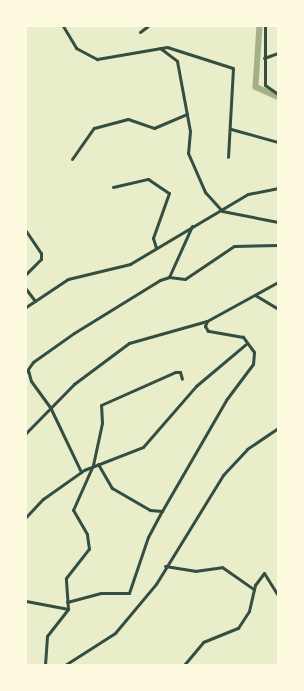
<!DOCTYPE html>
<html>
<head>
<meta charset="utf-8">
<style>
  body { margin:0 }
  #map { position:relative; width:304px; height:691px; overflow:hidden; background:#e9edc9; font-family:Merriweather,serif }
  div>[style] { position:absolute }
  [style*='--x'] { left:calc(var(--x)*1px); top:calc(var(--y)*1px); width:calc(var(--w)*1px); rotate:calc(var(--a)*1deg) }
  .canal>* { height:5.5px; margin:-2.75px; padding:0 2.75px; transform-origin:2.75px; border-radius:2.75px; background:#a3b18a }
  .minor>* { height:3px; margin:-1.5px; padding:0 1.5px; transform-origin:1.5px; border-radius:1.5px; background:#344e41 }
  span { translate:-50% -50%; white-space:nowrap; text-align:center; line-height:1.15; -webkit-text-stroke:3px #fefae0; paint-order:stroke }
  .frame { position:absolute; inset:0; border:27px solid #fefae0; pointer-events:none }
</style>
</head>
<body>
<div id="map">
  <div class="canal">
    <i style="--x:260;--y:26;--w:61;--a:93.8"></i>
    <i style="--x:256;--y:87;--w:24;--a:24"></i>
  </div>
  <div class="minor">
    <i style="--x:63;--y:26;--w:26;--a:59"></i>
    <i style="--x:76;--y:48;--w:24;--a:28"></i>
    <i style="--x:97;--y:59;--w:71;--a:-9.7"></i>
    <i style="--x:167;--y:47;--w:69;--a:17.7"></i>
    <i style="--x:233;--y:68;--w:89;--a:93.2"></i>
    <i style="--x:265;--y:26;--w:59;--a:90"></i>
    <i style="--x:265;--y:85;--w:16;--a:35"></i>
    <i style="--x:140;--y:32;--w:10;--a:-37"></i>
    <i style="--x:160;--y:48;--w:21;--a:37"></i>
    <i style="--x:177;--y:61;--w:71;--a:79.5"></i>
    <i style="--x:190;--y:131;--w:22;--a:95"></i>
    <i style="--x:188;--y:153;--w:43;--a:66.4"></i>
    <i style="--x:205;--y:192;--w:25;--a:48"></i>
    <i style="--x:222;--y:211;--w:57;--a:11.1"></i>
    <i style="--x:264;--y:58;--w:15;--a:-20"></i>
    <i style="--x:231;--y:129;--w:49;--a:15.5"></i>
    <i style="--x:72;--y:159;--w:38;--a:-55"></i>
    <i style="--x:94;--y:128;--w:35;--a:-15"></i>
    <i style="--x:128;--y:119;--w:28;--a:19"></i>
    <i style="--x:154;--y:128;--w:36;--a:-23"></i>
    <i style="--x:113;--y:187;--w:36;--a:-13"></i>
    <i style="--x:148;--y:179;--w:25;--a:34"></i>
    <i style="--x:169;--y:193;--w:48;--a:109.6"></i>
    <i style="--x:153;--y:238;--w:10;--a:73"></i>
    <i style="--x:26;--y:231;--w:27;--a:56"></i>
    <i style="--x:41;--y:253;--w:6;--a:90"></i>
    <i style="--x:41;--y:259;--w:21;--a:135"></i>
    <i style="--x:169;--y:277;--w:56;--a:-65.7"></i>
    <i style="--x:26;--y:289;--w:15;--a:53"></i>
    <i style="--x:255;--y:295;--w:27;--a:31"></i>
    <i style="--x:26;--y:307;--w:50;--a:-33.7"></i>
    <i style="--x:68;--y:279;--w:64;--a:-13.6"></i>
    <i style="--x:130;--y:264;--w:137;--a:-30.7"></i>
    <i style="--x:248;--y:194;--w:31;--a:-11"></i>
    <i style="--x:28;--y:370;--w:11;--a:75"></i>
    <i style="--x:31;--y:381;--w:34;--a:54"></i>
    <i style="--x:51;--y:409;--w:70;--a:64.5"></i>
    <i style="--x:26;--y:372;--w:12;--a:-55"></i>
    <i style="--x:33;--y:362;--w:50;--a:-35.3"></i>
    <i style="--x:74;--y:333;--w:101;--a:-31.6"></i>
    <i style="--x:160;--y:280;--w:9;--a:-18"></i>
    <i style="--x:169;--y:277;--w:16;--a:7"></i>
    <i style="--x:185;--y:279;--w:59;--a:-34"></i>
    <i style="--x:234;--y:246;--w:44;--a:-1.3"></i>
    <i style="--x:26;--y:433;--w:69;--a:-45.6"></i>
    <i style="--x:74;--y:384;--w:69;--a:-36.7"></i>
    <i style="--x:129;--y:343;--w:81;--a:-15.8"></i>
    <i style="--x:207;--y:321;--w:81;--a:-28.8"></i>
    <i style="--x:98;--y:464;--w:28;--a:60"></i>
    <i style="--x:112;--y:488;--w:44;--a:30.1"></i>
    <i style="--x:150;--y:510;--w:12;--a:5"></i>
    <i style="--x:26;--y:517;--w:25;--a:-47"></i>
    <i style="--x:43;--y:499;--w:50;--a:-35.3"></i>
    <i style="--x:84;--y:470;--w:63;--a:-21.3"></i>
    <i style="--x:143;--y:447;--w:81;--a:-49"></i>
    <i style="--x:196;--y:386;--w:65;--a:-40"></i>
    <i style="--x:165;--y:566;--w:30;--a:9"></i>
    <i style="--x:195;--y:571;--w:27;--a:-8"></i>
    <i style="--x:222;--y:567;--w:39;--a:35"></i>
    <i style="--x:26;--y:601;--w:43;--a:10.8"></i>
    <i style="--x:67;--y:602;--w:35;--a:-15"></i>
    <i style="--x:101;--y:593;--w:28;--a:0"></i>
    <i style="--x:129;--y:593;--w:59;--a:-71.3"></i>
    <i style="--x:148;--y:537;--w:30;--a:-62"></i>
    <i style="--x:162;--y:511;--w:128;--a:-60"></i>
    <i style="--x:226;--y:400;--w:45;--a:-53.1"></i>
    <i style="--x:253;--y:364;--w:12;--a:-85"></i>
    <i style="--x:254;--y:352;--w:19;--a:-126"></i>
    <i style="--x:243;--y:337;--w:36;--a:-170"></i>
    <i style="--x:208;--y:331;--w:6;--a:-121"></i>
    <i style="--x:205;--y:326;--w:5;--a:-68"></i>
    <i style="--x:45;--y:665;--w:29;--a:-86"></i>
    <i style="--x:47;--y:636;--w:34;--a:-52"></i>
    <i style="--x:68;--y:609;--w:31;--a:-94"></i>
    <i style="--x:66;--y:578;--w:37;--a:-52"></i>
    <i style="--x:89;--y:549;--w:15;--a:-98"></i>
    <i style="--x:87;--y:534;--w:28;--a:-120"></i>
    <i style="--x:73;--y:510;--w:49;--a:-66"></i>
    <i style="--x:93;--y:465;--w:43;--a:-77.9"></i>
    <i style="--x:102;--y:423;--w:18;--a:-93"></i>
    <i style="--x:101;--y:405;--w:81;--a:-24"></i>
    <i style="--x:175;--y:372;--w:5;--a:0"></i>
    <i style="--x:180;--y:372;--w:7;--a:74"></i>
    <i style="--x:65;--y:665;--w:59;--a:-32.6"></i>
    <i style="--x:115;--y:633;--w:64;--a:-50.1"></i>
    <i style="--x:156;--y:584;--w:128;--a:-58.4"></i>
    <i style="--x:223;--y:475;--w:35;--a:-47"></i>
    <i style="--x:247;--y:449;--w:37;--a:-34"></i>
    <i style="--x:184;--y:665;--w:30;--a:-50"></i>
    <i style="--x:203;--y:642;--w:38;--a:-22"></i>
    <i style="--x:238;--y:628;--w:20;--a:-57"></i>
    <i style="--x:249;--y:611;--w:27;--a:-77"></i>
    <i style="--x:255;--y:585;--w:15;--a:-53"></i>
    <i style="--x:264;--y:573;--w:26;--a:58"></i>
  </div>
  <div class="frame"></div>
</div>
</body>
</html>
